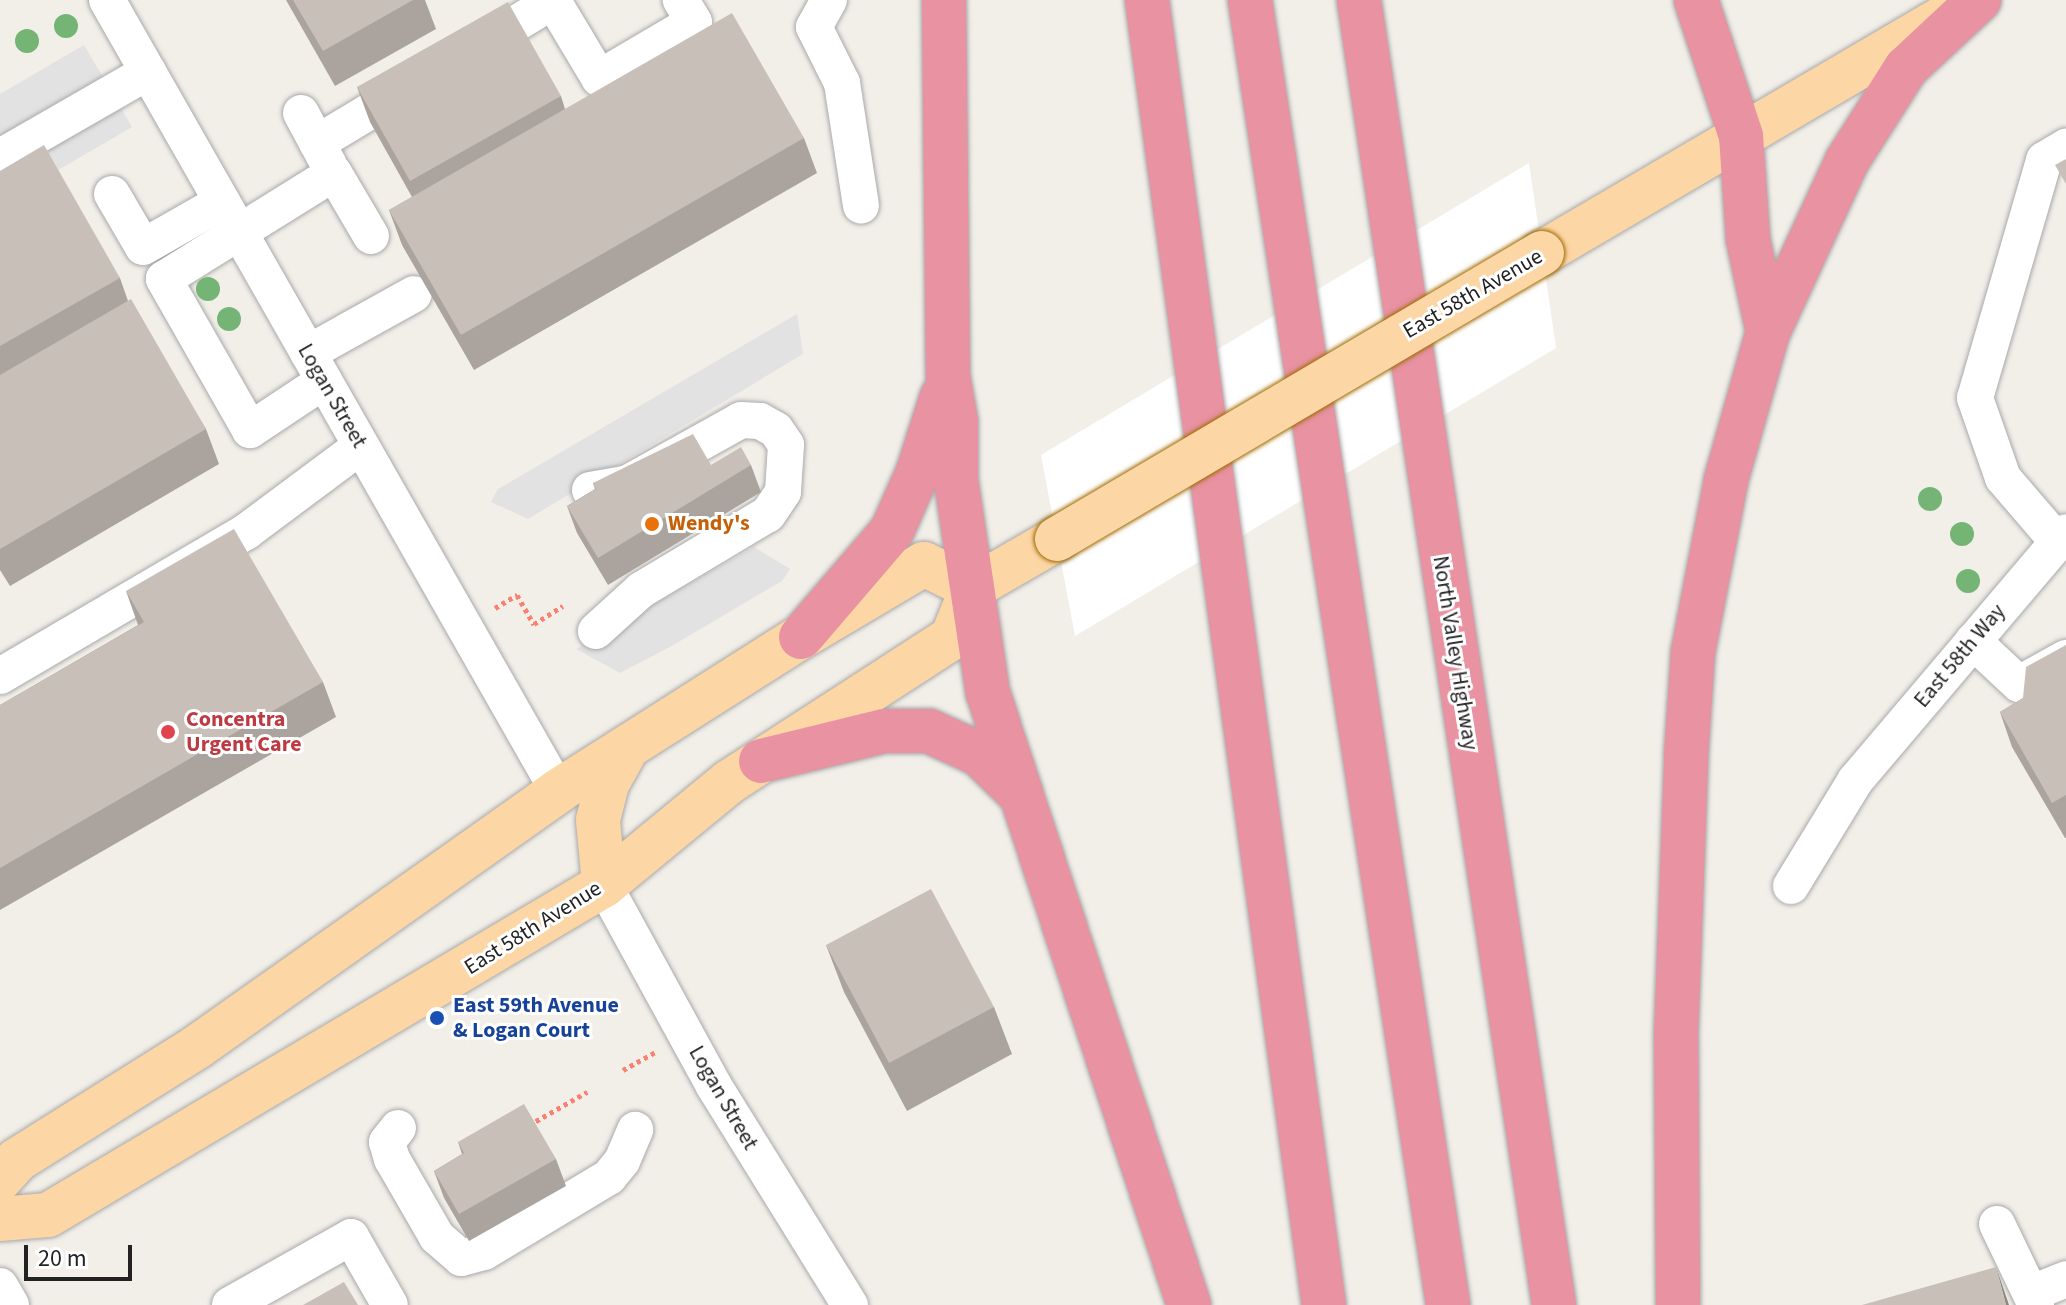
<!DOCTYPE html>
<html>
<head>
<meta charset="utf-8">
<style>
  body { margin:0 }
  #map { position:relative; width:2066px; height:1305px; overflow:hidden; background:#f2efe9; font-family:"Source Sans 3",sans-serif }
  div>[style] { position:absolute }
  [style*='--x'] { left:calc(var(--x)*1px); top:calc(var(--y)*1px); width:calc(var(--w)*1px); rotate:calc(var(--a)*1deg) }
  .parking>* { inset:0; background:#e2e2e2 }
  .pier>* { inset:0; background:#fff }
  .path>* { height:5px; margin-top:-2.5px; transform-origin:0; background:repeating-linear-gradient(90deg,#fa8072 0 4px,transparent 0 8px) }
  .roads { filter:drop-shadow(0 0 2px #a9a9a9) drop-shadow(0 0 2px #a9a9a9) }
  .minor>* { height:36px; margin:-18px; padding:0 18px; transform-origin:18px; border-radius:18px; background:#fff }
  .major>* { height:44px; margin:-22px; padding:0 22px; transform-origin:22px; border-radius:22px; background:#fcd6a4 }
  .highway>* { height:44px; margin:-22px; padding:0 22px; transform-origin:22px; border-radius:22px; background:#e892a2 }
  .bridges { filter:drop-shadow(0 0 2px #a06b00) drop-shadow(0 0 2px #a06b00) }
  .major-bridge>* { height:44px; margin:-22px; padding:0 22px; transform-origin:22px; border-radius:22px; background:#fcd6a4 }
  .trees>* { width:24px; height:24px; margin:-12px; border-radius:50%; background:#74b475 }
  .wall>* { inset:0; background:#aba49e }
  .shaded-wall>* { inset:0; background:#8b8681 }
  .building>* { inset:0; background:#c7bfb8 }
  .dots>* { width:22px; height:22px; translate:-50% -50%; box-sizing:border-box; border:4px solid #fff; border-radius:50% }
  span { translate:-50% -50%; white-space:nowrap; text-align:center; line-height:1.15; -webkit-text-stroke:6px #fff; paint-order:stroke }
  .street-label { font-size:22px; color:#222 }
  .food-label { font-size:22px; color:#c56008; font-weight:700 }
  .left { translate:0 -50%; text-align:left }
  .health-label { font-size:22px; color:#be3a42; font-weight:700 }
  .transit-label { font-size:22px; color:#164399; font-weight:700 }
  .scale { position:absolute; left:24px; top:1245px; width:108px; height:36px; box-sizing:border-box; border:4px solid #222; border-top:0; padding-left:10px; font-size:24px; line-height:28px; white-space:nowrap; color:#222; -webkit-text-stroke:6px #fff; paint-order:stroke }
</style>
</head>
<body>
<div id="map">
  <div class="parking">
    <i style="clip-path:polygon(84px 45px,132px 127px,0 204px,0 94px)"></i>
    <i style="clip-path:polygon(797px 314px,803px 354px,528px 519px,491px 502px,498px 489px)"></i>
    <i style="clip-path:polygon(754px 547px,790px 569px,782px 581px,670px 647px,620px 673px,576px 649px)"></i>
  </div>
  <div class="pier">
    <i style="clip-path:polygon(1529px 163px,1556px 348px,1075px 636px,1041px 455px)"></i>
  </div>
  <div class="path">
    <i style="--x:495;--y:608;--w:26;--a:-31"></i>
    <i style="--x:517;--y:595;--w:34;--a:60"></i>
    <i style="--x:534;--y:624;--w:34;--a:-32"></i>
    <i style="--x:623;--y:1070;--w:37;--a:-29"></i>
    <i style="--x:529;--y:1125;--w:67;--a:-29.6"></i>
  </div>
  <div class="roads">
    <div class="minor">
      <i style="--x:107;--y:0;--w:911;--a:60.31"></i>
      <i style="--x:829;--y:0;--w:31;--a:119"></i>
      <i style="--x:814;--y:27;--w:63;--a:63.4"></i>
      <i style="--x:842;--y:83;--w:124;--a:81.2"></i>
      <i style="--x:476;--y:48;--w:90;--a:-31.4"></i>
      <i style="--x:553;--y:1;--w:90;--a:59.1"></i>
      <i style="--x:599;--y:78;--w:110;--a:-30.5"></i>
      <i style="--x:694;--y:22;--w:26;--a:-121"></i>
      <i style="--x:301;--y:113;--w:59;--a:61.7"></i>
      <i style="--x:317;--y:143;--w:106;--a:-31.1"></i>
      <i style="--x:0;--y:157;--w:171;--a:-29.9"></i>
      <i style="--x:112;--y:194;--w:61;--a:59.7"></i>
      <i style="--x:143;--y:247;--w:91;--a:-29.7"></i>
      <i style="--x:308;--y:353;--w:121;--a:-29.1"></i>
      <i style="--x:324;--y:381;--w:89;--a:146.5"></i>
      <i style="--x:250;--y:430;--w:174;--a:-119.7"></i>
      <i style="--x:164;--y:279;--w:200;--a:-31.9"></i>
      <i style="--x:334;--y:173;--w:73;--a:59.6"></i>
      <i style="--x:590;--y:490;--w:39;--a:-10"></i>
      <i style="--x:628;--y:483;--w:129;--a:-29.1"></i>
      <i style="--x:741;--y:420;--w:19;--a:3"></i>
      <i style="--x:760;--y:421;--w:18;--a:29"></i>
      <i style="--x:776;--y:430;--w:18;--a:56"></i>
      <i style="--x:786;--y:445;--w:47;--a:93.7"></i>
      <i style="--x:783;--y:492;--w:27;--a:124"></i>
      <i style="--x:768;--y:514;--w:148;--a:149.1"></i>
      <i style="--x:641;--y:590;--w:61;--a:137.7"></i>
      <i style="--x:2058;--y:542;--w:84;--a:-130.7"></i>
      <i style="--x:2003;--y:478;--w:85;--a:-109.3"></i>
      <i style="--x:1975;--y:398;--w:248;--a:-73.8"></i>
      <i style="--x:2044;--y:160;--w:26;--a:-31"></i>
      <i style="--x:1973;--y:641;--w:63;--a:43.1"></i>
      <i style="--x:2019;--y:684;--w:54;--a:-29"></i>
      <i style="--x:0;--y:676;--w:286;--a:-30.4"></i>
      <i style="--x:247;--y:531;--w:142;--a:-36.7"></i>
      <i style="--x:604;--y:885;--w:229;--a:61.3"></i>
      <i style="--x:714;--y:1086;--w:258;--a:58.2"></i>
      <i style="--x:1791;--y:886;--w:123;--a:-58.6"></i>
      <i style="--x:1855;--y:781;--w:326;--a:-49.7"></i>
      <i style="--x:398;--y:1128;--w:18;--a:128"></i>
      <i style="--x:387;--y:1142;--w:18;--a:74"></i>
      <i style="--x:392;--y:1159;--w:90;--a:60"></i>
      <i style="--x:437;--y:1237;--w:32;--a:41"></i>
      <i style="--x:461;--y:1258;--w:24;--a:-15"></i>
      <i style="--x:484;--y:1252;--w:146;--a:-31"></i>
      <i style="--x:609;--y:1177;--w:21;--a:-51"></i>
      <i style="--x:622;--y:1161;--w:34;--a:-67"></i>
      <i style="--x:1997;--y:1224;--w:90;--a:64.3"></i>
      <i style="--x:0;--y:1286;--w:22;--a:60"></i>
      <i style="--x:2032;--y:1293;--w:37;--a:-22"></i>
      <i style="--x:230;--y:1305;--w:139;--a:-29.3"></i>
      <i style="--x:351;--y:1237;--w:78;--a:60.2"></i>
    </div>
    <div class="major">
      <i style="--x:1542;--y:253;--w:478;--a:-30.4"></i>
      <i style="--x:604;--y:885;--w:65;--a:-95.3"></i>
      <i style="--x:598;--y:820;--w:37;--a:-76"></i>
      <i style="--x:607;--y:784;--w:41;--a:-60.9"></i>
      <i style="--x:0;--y:1179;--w:25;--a:-48"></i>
      <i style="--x:17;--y:1160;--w:213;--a:-32.1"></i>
      <i style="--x:197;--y:1047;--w:443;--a:-35.3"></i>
      <i style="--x:558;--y:791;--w:288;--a:-32.4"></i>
      <i style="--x:801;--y:637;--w:143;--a:-30.7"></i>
      <i style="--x:924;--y:564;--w:54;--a:26.6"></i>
      <i style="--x:0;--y:1219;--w:48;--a:-4.8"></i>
      <i style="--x:48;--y:1215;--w:647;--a:-30.69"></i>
      <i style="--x:604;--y:885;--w:162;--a:-39.5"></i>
      <i style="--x:729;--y:782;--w:265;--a:-32.9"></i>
      <i style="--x:952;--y:638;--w:54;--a:-68.2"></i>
      <i style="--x:972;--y:588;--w:98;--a:-30"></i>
    </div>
    <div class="highway">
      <i style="--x:944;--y:0;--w:376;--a:89.4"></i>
      <i style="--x:948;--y:376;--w:47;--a:80.1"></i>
      <i style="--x:956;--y:422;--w:58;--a:90"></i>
      <i style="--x:956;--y:480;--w:215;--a:81.5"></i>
      <i style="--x:988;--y:693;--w:644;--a:71.82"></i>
      <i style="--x:1147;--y:0;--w:1317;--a:82.28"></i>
      <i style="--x:1250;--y:0;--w:1320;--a:81.37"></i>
      <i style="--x:1359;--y:0;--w:1319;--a:81.5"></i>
      <i style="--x:1696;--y:0;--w:143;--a:71.7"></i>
      <i style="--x:1741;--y:136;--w:103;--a:86.1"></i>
      <i style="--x:1748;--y:239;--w:95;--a:77.9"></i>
      <i style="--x:801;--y:637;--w:140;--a:-49.4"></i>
      <i style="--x:892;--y:531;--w:64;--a:-66.2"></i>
      <i style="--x:918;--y:472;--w:79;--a:-72.3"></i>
      <i style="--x:761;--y:761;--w:127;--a:-13.7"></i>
      <i style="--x:884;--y:731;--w:45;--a:0"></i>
      <i style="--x:929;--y:731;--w:55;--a:24.7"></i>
      <i style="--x:979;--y:754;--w:56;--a:44.3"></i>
      <i style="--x:1678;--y:1305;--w:269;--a:-90.4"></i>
      <i style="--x:1676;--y:1036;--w:279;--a:-87.9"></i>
      <i style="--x:1686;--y:757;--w:105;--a:-86.2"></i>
      <i style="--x:1693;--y:652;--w:175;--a:-79.1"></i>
      <i style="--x:1726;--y:480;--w:154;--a:-74.2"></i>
      <i style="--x:1768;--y:332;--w:188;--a:-65.2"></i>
      <i style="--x:1847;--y:161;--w:110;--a:-57.6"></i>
      <i style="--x:1906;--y:68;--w:100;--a:-43"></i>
    </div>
  </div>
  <div class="bridges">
    <div class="major-bridge">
      <i style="--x:1057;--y:539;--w:563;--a:-30.53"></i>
    </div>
  </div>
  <div class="trees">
    <i style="left:66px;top:26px"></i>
    <i style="left:27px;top:41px"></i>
    <i style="left:208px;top:289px"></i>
    <i style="left:229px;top:319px"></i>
    <i style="left:1930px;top:499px"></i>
    <i style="left:1962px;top:534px"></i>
    <i style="left:1968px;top:581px"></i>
  </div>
  <div class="wall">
    <i style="clip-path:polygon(286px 0,425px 0,436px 29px,335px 86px)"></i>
    <i style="clip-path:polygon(357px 87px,561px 96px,565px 109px,804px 138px,817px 173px,474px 370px,402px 245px,389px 210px,412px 197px,370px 122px)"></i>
    <i style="clip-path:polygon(0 171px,120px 278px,128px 301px,206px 429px,219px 464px,10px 586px,0 570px)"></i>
    <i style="clip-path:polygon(711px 465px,751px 465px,761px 492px,608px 585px,577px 533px,567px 506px,595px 489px,593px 483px)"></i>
    <i style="clip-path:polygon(126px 591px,323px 682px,336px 717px,0 910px,0 705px,138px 625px)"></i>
    <i style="clip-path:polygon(2066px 645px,2066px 838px,2065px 838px,2012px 747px,2000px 712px,2023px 698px)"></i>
    <i style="clip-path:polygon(826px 945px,994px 1007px,1012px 1054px,907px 1111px,844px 992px)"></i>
    <i style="clip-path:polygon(458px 1142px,556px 1159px,566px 1186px,469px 1241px,444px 1198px,434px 1171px,462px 1154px)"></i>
  </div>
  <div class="shaded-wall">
    <i style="clip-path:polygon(1996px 1267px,2009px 1305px,2006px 1305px)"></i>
  </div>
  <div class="building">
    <i style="clip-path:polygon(293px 0,413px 0,323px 51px)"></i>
    <i style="clip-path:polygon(508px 2px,561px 96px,410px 181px,357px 87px)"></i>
    <i style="clip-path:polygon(732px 13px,804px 138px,461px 335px,389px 210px)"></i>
    <i style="clip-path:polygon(44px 145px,120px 278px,0 346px,0 171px)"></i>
    <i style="clip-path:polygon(2066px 159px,2066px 184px,2055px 165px)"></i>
    <i style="clip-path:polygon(131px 299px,206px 429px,0 549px,0 375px)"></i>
    <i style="clip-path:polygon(693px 434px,711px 465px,741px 447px,751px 465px,598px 558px,567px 506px,596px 489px,593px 483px)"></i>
    <i style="clip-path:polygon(234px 529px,323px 682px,0 868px,0 705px,144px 622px,126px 591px)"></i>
    <i style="clip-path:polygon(2066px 645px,2066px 795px,2052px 803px,2000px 712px,2023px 698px,2026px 667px)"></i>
    <i style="clip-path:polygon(931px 889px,994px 1007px,889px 1063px,826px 945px)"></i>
    <i style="clip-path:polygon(524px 1104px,556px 1159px,459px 1214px,434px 1171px,464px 1153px,458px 1142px)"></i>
    <i style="clip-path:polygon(1996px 1267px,2006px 1305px,1862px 1305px)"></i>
    <i style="clip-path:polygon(344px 1282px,358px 1305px,303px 1305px)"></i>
  </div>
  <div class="dots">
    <i style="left:652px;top:524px;background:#e8710a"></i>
    <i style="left:168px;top:732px;background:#e0444e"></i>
    <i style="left:437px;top:1018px;background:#1a4fb4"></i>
  </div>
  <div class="street-label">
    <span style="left:1473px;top:294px;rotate:-30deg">East 58th Avenue</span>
    <span style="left:332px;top:396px;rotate:60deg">Logan Street</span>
    <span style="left:1455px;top:653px;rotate:81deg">North Valley Highway</span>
    <span style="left:1960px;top:656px;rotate:-50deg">East 58th Way</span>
    <span style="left:533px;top:928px;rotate:-32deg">East 58th Avenue</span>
    <span style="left:723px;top:1098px;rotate:60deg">Logan Street</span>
  </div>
  <div class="food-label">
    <span class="left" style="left:668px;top:524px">Wendy's</span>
  </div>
  <div class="health-label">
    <span class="left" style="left:186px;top:732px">Concentra<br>Urgent Care</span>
  </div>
  <div class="transit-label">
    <span class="left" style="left:453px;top:1018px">East 59th Avenue<br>&amp; Logan Court</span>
  </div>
  <div class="scale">20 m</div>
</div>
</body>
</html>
